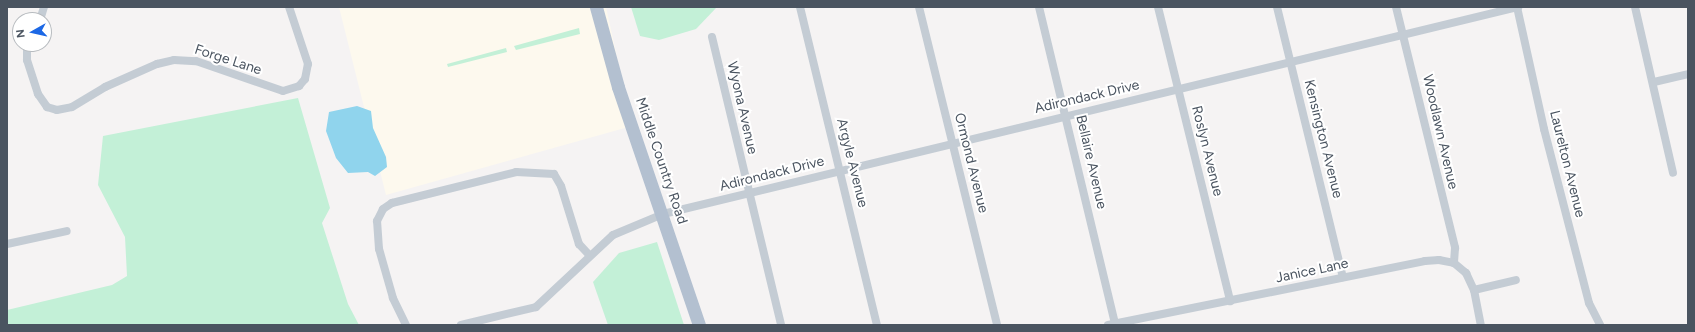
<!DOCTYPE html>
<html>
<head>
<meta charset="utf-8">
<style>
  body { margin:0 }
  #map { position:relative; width:1695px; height:332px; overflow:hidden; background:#f5f3f3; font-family:Figtree,sans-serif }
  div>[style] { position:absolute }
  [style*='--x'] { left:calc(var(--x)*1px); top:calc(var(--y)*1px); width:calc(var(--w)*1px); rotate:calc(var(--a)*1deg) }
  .commercial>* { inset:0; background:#fdf9ee }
  .green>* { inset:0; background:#c3f0d7 }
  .water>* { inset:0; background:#90d4ed }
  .street>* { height:8px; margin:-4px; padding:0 4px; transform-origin:4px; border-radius:4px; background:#c4ccd4 }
  .primary>* { height:13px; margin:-6.5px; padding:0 6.5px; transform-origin:6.5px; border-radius:6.5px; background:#b3c0d0 }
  span { translate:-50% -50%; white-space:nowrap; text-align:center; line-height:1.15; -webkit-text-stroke:4px #fff; paint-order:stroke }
  .street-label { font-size:14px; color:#4a5460 }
  .frame { position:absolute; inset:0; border:8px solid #4a5460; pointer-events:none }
  .north { position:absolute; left:12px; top:12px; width:40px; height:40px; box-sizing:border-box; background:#fff; border:1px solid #b7bbbf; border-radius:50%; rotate:262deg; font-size:11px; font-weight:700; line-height:16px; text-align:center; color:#4a5460 }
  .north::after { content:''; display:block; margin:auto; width:14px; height:18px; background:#1c68e5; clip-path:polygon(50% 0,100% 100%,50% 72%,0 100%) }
</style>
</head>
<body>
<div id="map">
  <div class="commercial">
    <i style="clip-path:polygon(339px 7px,606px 7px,632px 126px,386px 195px)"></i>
  </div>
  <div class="green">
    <i style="clip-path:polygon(631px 7px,717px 7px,696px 29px,659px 40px,640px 36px)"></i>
    <i style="clip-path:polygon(579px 28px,580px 34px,516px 50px,514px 46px)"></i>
    <i style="clip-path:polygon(506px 48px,507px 52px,448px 67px,447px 64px)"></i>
    <i style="clip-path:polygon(298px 98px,330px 208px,322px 223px,348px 304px,359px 325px,7px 325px,7px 310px,112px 285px,127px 276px,125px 237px,98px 185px,103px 136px)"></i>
    <i style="clip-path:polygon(657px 242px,684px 325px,608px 325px,593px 282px,619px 253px)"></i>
  </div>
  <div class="water">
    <i style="clip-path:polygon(357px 106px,371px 111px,373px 128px,386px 157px,387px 167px,375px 176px,368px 172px,348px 173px,336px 158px,326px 131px,329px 112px)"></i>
  </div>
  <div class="street">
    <i style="--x:800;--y:7;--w:327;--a:76.4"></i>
    <i style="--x:919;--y:7;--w:327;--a:76.2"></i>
    <i style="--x:1039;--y:7;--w:325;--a:76.5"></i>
    <i style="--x:1158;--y:7;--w:303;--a:76.2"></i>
    <i style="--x:1277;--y:7;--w:278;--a:76.3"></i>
    <i style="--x:1396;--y:7;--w:248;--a:76.2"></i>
    <i style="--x:1455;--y:248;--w:15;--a:94"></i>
    <i style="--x:1517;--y:7;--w:125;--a:77.5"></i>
    <i style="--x:1544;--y:129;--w:180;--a:75.5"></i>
    <i style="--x:1589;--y:303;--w:25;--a:63"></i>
    <i style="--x:1635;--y:7;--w:170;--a:77.1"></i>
    <i style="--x:40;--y:20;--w:14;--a:-73"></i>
    <i style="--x:712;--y:37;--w:296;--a:76.5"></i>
    <i style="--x:27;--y:44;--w:16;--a:90"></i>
    <i style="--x:27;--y:60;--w:36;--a:72"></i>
    <i style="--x:38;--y:94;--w:16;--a:55"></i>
    <i style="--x:47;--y:107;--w:10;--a:17"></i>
    <i style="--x:57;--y:110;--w:15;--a:-11"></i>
    <i style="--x:72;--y:107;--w:39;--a:-31"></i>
    <i style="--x:105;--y:87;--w:57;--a:-23.9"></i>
    <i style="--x:157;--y:64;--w:17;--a:-13"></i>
    <i style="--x:174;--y:60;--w:22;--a:3"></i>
    <i style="--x:196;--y:61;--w:92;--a:19"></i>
    <i style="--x:283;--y:91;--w:17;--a:-17"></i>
    <i style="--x:299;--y:86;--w:9;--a:-49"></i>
    <i style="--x:305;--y:79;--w:15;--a:-79"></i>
    <i style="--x:308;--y:64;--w:60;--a:-108.4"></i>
    <i style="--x:1654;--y:82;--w:35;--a:-13"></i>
    <i style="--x:7;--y:244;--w:61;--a:-12.2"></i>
    <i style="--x:1474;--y:290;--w:43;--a:-13.4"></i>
    <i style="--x:406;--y:325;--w:30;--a:-116"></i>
    <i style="--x:393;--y:298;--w:51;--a:-105.9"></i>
    <i style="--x:379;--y:249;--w:28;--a:-94"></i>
    <i style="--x:377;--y:221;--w:13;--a:-63"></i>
    <i style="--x:383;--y:209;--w:11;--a:-34"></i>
    <i style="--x:392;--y:203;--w:128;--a:-14"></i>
    <i style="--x:516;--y:172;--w:38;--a:3"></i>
    <i style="--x:554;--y:174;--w:14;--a:60"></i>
    <i style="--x:561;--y:186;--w:61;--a:72.8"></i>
    <i style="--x:579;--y:244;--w:16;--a:47"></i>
    <i style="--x:461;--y:325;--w:77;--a:-13.5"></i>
    <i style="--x:536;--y:307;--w:105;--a:-43.1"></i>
    <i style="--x:613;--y:235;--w:54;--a:-22.8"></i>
    <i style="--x:663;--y:214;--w:880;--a:-13.61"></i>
    <i style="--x:1108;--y:325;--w:323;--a:-11.4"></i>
    <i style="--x:1425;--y:261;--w:14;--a:-4"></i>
    <i style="--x:1439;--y:260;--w:15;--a:11"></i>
    <i style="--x:1454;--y:263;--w:16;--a:40"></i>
    <i style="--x:1466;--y:273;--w:19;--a:65"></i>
    <i style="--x:1474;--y:290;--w:36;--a:79"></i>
  </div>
  <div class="primary">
    <i style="--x:596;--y:7;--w:83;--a:74.6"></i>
    <i style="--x:618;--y:87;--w:251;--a:71.2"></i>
  </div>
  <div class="street-label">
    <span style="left:228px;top:60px;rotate:18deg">Forge Lane</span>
    <span style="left:1087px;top:97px;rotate:-13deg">Adirondack Drive</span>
    <span style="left:742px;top:108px;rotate:77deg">Wyona Avenue</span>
    <span style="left:1440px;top:132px;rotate:77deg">Woodlawn Avenue</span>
    <span style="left:1323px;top:139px;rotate:76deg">Kensington Avenue</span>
    <span style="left:1207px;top:151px;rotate:76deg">Roslyn Avenue</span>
    <span style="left:661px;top:161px;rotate:71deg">Middle Country Road</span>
    <span style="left:1091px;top:162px;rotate:77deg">Bellaire Avenue</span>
    <span style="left:852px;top:163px;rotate:76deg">Argyle Avenue</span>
    <span style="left:971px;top:163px;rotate:76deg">Ormond Avenue</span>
    <span style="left:1567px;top:164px;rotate:76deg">Laurelton Avenue</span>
    <span style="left:772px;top:174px;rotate:-14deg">Adirondack Drive</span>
    <span style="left:1312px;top:271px;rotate:-12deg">Janice Lane</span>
  </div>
  <div class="frame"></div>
  <div class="north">N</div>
</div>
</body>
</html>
